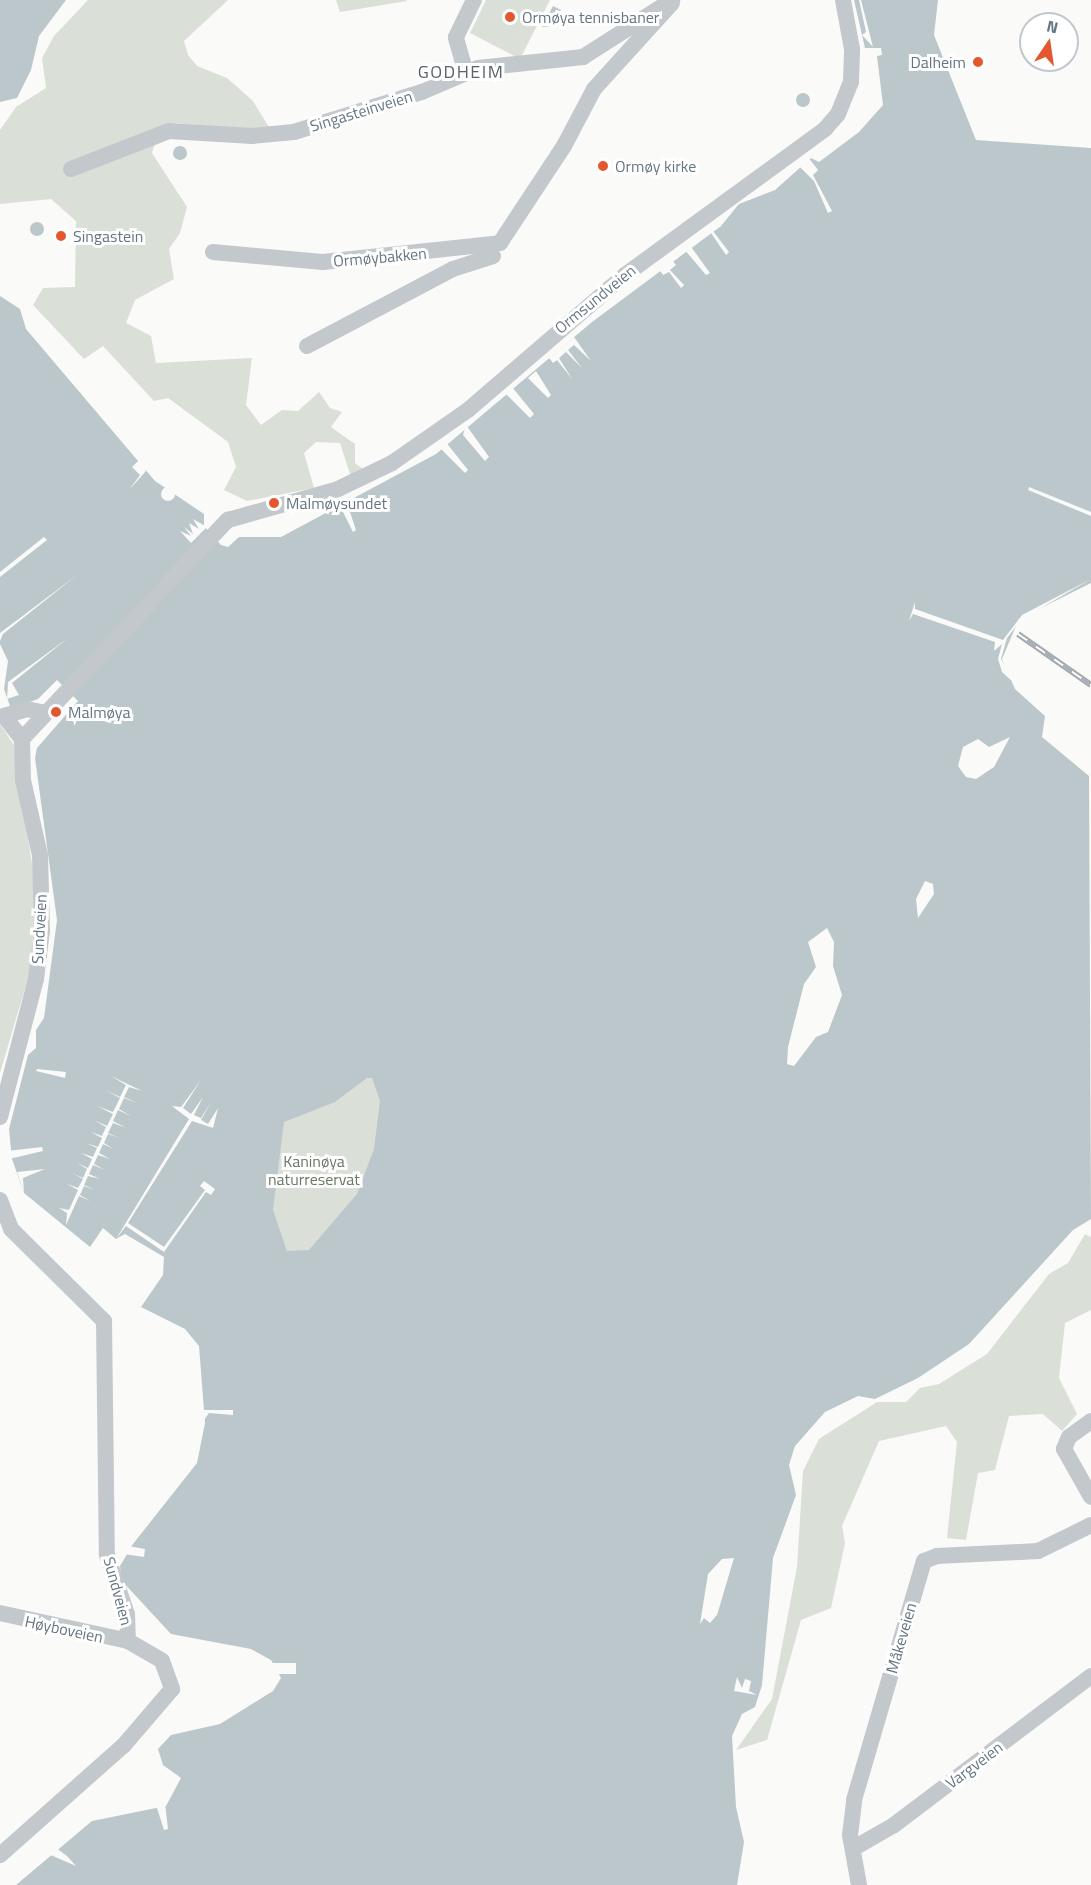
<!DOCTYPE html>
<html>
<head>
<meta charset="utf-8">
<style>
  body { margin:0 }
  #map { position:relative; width:1091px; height:1885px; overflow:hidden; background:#fafaf8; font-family:"Titillium Web",sans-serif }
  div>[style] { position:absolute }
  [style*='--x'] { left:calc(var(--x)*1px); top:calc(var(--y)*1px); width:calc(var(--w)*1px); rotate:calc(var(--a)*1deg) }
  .green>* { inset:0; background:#dadfd7 }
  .water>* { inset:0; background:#bbc7cb }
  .round { border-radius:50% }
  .pier>* { inset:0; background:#fafaf8 }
  .minor>* { height:16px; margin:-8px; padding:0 8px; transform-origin:8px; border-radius:8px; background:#c3c8cc }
  .rail>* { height:6px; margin-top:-3px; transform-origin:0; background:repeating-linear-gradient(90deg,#fff 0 11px,#a2aab0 0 22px); box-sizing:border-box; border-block:2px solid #a2aab0 }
  .dots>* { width:16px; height:16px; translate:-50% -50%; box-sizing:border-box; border:3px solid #fff; border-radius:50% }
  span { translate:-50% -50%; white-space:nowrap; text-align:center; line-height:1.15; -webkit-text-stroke:6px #fff; paint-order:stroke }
  .poi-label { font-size:16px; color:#657683 }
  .left { translate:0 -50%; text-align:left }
  .right { translate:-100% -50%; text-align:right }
  .street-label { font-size:16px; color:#657683 }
  .park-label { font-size:16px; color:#687a64 }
  .neighbourhood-label { font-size:18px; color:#57646e; letter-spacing:1.5px }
  .north { position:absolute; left:1019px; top:12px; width:60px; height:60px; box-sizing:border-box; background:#fff; border:2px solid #c1c8cd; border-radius:50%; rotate:13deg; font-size:16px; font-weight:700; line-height:24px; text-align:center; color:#657683 }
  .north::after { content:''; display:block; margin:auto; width:21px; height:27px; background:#e4572e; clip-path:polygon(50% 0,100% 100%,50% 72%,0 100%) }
</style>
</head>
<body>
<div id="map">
  <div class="green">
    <i style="clip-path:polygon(88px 0,228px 0,184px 41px,188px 55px,197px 66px,227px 78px,253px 101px,272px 132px,176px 123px,157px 137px,152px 153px,187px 207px,180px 233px,169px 249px,174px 279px,135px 300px,126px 323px,151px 336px,156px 363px,252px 358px,246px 405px,261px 425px,282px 410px,298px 411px,319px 392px,330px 408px,342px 412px,331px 427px,355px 444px,355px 463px,363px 469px,351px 477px,340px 443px,316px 442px,304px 453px,314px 488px,247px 501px,224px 490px,236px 467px,228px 442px,168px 398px,154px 401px,103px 346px,84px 359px,33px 305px,43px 288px,75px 287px,76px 221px,51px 199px,0 204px,0 130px,16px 107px,46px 88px,42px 58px,54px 36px)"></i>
    <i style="clip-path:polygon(336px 0,406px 0,407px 1px,340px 12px)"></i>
    <i style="clip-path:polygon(486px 0,550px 0,520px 59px,470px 33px)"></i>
    <i style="clip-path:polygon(0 724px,14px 745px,36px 890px,31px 968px,0 1073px)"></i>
    <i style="clip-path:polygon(442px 1005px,315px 1332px,210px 1077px)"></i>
    <i style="clip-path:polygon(1085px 1234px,1091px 1237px,1091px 1310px,1065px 1323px,1059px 1378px,1077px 1414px,1062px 1431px,1043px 1414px,1009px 1416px,995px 1470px,978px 1473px,966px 1540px,947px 1538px,957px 1442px,946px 1426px,879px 1441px,842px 1526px,845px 1543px,831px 1608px,801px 1620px,767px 1740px,736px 1750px,772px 1699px,797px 1567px,803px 1471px,819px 1439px,877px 1402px,906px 1402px,920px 1388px,939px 1384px,987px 1354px,1049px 1274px,1068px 1263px)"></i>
  </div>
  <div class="water">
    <i style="clip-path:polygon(0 0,66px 0,39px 36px,31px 70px,17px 98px,0 102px)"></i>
    <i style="clip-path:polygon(evenodd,854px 0,938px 0,934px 35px,976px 140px,1091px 148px,1091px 583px,1019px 619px,1002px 659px,1015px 689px,1045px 716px,1042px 737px,1089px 776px,1091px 1219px,1073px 1230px,969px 1344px,918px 1378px,875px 1399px,858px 1396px,825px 1412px,795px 1446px,789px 1465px,796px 1495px,773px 1558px,762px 1685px,755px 1707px,742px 1714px,732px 1736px,736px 1807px,744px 1842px,737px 1885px,16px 1885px,92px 1821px,166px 1806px,181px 1778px,163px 1765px,158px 1749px,171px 1735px,220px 1724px,273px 1691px,281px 1678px,271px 1660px,251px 1649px,171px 1634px,122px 1581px,120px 1566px,133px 1544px,197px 1463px,205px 1423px,199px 1346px,185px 1329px,141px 1307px,163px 1275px,164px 1257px,125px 1234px,116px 1239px,103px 1228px,90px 1247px,24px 1193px,12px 1159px,9px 1129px,28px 1055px,36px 1048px,36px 1030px,44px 1018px,57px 920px,35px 758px,37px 748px,78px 701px,57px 680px,38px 699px,11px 709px,4px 689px,8px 661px,0 644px,0 296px,20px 309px,26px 329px,155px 481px,204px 514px,204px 526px,221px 545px,228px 547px,239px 537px,281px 537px,436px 454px,592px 322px,721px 226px,739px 204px,775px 190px,811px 158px,819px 162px,859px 132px,883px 105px,877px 56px,882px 55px,881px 48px,865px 48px,854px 0,1010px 737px,994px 767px,976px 779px,966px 777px,958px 766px,963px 747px,978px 739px,989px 747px,1010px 737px,854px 0,925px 881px,933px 884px,934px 894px,918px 918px,916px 899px,925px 881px,854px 0,827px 928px,834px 942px,833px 966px,842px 995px,828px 1032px,816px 1037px,794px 1066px,787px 1064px,788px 1047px,804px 984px,816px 967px,808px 942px,827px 928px,854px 0,367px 1078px,372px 1078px,380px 1101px,374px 1149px,357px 1194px,309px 1250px,287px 1251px,273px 1210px,284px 1122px,335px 1102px,367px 1078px,854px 0,734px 1558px,717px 1615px,710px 1623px,704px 1618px,700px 1624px,708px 1574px,722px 1559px,734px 1558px)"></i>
    <i style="clip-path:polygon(553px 6px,561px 10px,553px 26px,542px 27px)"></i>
    <i class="round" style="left:796px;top:93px;width:14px;height:14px"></i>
    <i class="round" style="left:173px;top:146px;width:14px;height:14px"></i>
    <i class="round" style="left:30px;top:222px;width:14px;height:14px"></i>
  </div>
  <div class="pier">
    <i style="clip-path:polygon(859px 0,861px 0,873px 47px,862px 35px,866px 32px)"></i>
    <i style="clip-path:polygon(808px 157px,818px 170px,813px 175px,832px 211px,828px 213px,814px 181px,799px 166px)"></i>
    <i style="clip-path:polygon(719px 223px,721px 226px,713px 231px,729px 252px,726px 255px,709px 230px)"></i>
    <i style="clip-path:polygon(689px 244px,710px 273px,706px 275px,684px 249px)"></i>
    <i style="clip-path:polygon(672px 260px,676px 265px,670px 270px,684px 285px,681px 288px,669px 272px,663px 275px,659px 269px)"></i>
    <i style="clip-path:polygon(574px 337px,591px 361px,574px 345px,568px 350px,582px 368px,566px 352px,559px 358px,572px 379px,557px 360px,553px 363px,549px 358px)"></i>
    <i style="clip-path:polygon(536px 371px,551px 395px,548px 398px,528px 378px)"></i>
    <i style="clip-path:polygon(512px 387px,534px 414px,530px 418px,505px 393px)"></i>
    <i style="clip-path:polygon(466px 425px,489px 457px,485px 461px,463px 435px)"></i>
    <i style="clip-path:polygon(445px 441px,468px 470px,465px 473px,439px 447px)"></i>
    <i style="clip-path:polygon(141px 458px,146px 471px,129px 490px,140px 475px,132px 467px)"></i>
    <i style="clip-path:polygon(1029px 487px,1091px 512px,1091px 516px,1028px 490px)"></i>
    <i class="round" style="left:161px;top:487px;width:14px;height:14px"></i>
    <i style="clip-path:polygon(347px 503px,356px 530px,353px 532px,340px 506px)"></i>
    <i style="clip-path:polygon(193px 519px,207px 527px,191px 543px,180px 531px,191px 536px,184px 527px,193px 534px,189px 523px,199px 529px)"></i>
    <i style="clip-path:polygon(44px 537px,47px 540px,0 577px,0 572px)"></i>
    <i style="clip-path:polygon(77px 575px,3px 634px,0 641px,0 633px)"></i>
    <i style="clip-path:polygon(1091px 579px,1022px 619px,1007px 638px,1001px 659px,1023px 691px,1002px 672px,998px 659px,1002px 644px,994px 651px,995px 642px,913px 614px,909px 621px,915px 602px,915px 609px,1003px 640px,1022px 615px)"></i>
    <i style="clip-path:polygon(68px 638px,12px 683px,19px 695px,7px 699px,8px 682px)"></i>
    <i style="clip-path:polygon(37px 1069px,66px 1072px,65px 1078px,36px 1071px)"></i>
    <i style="clip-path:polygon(111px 1076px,142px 1091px,129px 1087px,124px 1097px,137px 1103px,124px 1098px,119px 1109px,131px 1116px,118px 1110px,113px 1121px,126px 1128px,113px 1123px,108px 1133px,119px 1138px,108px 1134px,104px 1143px,114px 1149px,103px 1144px,99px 1153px,110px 1159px,98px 1155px,94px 1164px,105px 1170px,93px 1165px,89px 1174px,100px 1179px,88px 1176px,84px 1185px,95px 1190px,84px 1186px,80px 1195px,90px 1201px,79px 1196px,66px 1225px,67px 1213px,59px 1208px,69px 1210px,78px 1190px,67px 1184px,78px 1188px,83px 1179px,72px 1173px,83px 1178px,87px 1169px,77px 1163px,88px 1168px,92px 1159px,81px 1153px,93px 1157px,97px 1148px,86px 1143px,98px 1147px,102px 1138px,91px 1132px,102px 1136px,106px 1127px,94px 1120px,107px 1126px,113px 1114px,97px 1106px,113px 1112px,120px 1098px,105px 1090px,120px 1097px,126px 1085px)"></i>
    <i style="clip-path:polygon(201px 1080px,183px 1108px,191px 1114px,203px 1097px,194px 1115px,201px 1118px,211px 1102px,201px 1120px,208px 1124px,218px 1108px,213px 1128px,192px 1121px,128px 1223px,164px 1247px,205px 1190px,200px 1186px,204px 1181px,215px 1189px,211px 1195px,206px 1192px,164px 1252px,126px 1226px,116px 1239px,189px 1119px,172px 1106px,181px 1107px)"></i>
    <i style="clip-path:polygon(42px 1147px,43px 1151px,9px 1159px,7px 1151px)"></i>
    <i style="clip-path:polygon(45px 1169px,23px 1178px,24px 1193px,17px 1172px)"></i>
    <i style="clip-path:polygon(200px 1410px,233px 1410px,233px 1415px,209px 1413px,202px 1423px)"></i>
    <i style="clip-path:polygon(128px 1546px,145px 1549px,144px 1557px,124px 1554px)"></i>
    <i style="clip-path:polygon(270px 1663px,296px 1663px,296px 1674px,277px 1674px)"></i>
    <i style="clip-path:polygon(737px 1677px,742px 1688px,745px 1679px,751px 1681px,749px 1691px,757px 1695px,734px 1691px)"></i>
    <i style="clip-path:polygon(165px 1803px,168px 1829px,164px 1830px,156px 1805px)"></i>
    <i style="clip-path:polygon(55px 1847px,67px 1856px,76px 1866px,46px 1853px)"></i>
  </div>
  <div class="minor">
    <i style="--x:466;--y:73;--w:37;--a:-106"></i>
    <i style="--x:456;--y:37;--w:41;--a:-64.1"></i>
    <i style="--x:71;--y:169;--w:105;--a:-21.2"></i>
    <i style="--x:169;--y:131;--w:83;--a:3.4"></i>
    <i style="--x:252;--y:136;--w:42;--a:-5.4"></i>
    <i style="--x:294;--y:132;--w:134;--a:-17.4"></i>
    <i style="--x:422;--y:92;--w:61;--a:-23.2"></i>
    <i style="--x:478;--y:68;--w:106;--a:-6"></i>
    <i style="--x:583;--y:57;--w:106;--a:-32.6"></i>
    <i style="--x:213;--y:252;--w:110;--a:5.2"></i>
    <i style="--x:323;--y:262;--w:178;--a:-6.1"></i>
    <i style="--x:500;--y:243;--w:116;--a:-56.6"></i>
    <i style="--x:564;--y:146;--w:64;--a:-62.2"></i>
    <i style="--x:594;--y:89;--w:116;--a:-47.8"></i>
    <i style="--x:307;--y:346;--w:165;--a:-27.8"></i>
    <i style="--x:453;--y:269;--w:42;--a:-18"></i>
    <i style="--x:22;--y:739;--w:29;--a:-128"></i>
    <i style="--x:4;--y:716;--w:24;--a:-17"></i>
    <i style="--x:27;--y:709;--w:19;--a:12"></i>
    <i style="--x:0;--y:1117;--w:143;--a:-75.4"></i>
    <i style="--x:36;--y:979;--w:48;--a:-82.9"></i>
    <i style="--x:42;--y:931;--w:76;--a:-91.5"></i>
    <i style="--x:40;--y:855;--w:77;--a:-102.8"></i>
    <i style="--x:23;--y:780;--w:41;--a:-91.4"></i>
    <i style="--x:22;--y:739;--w:301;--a:-46.8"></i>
    <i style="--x:228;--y:520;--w:114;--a:-15.7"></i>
    <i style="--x:338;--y:489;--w:60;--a:-25.7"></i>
    <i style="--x:392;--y:463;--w:93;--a:-34.9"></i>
    <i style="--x:468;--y:410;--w:207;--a:-40.7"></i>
    <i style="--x:625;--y:275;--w:248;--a:-36.1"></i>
    <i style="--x:825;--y:129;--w:20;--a:-49"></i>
    <i style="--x:838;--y:114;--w:35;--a:-68"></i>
    <i style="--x:851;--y:81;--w:32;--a:-88"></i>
    <i style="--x:852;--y:49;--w:50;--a:-100.4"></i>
    <i style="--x:0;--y:1200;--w:31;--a:69"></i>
    <i style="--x:11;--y:1229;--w:131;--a:44.7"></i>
    <i style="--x:104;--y:1321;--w:234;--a:89.3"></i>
    <i style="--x:107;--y:1555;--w:62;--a:71.3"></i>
    <i style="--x:127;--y:1614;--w:27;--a:88"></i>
    <i style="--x:128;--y:1641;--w:39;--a:30"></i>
    <i style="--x:162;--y:1661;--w:30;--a:70"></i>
    <i style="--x:172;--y:1689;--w:74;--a:130.6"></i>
    <i style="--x:124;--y:1745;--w:166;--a:138.4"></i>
    <i style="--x:1091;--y:1421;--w:27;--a:144"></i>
    <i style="--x:1069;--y:1437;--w:13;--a:113"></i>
    <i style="--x:1064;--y:1449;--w:55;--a:60.6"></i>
    <i style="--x:0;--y:1613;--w:131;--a:12.3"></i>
    <i style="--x:854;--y:1848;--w:46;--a:-29.9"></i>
    <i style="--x:894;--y:1825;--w:247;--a:-37.1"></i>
    <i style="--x:859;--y:1885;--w:51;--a:-100.2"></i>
    <i style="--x:850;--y:1835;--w:35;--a:-83"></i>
    <i style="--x:854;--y:1800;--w:249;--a:-73.7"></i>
    <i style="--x:924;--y:1561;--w:14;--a:-21"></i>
    <i style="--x:937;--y:1556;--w:101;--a:-2.8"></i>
    <i style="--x:1038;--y:1551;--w:59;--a:-26.1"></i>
  </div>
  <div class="rail">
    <i style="--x:1018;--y:634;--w:89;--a:34.9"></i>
  </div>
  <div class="dots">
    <i style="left:510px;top:17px;background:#e4572e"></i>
    <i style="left:978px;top:62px;background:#e4572e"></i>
    <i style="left:603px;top:166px;background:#e4572e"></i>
    <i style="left:61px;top:236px;background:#e4572e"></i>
    <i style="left:274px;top:503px;background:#e4572e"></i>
    <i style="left:56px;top:712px;background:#e4572e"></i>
  </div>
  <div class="poi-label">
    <span class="left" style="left:522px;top:17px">Ormøya tennisbaner</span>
    <span class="right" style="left:966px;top:62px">Dalheim</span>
    <span class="left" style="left:615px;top:166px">Ormøy kirke</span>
    <span class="left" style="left:73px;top:236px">Singastein</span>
    <span class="left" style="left:286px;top:503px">Malmøysundet</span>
    <span class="left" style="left:68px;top:712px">Malmøya</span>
  </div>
  <div class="street-label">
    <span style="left:361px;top:111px;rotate:-17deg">Singasteinveien</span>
    <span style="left:380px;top:257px;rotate:-5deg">Ormøybakken</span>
    <span style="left:595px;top:299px;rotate:-39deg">Ormsundveien</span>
    <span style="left:39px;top:929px;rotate:-87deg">Sundveien</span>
    <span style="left:118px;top:1591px;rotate:75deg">Sundveien</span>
    <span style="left:64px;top:1629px;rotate:12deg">Høyboveien</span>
    <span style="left:901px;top:1638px;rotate:-74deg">Måkeveien</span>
    <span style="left:974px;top:1765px;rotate:-37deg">Vargveien</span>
  </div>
  <div class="park-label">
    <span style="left:314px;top:1170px">Kaninøya<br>naturreservat</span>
  </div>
  <div class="neighbourhood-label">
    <span style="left:461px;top:72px">GODHEIM</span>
  </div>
  <div class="north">N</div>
</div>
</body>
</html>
